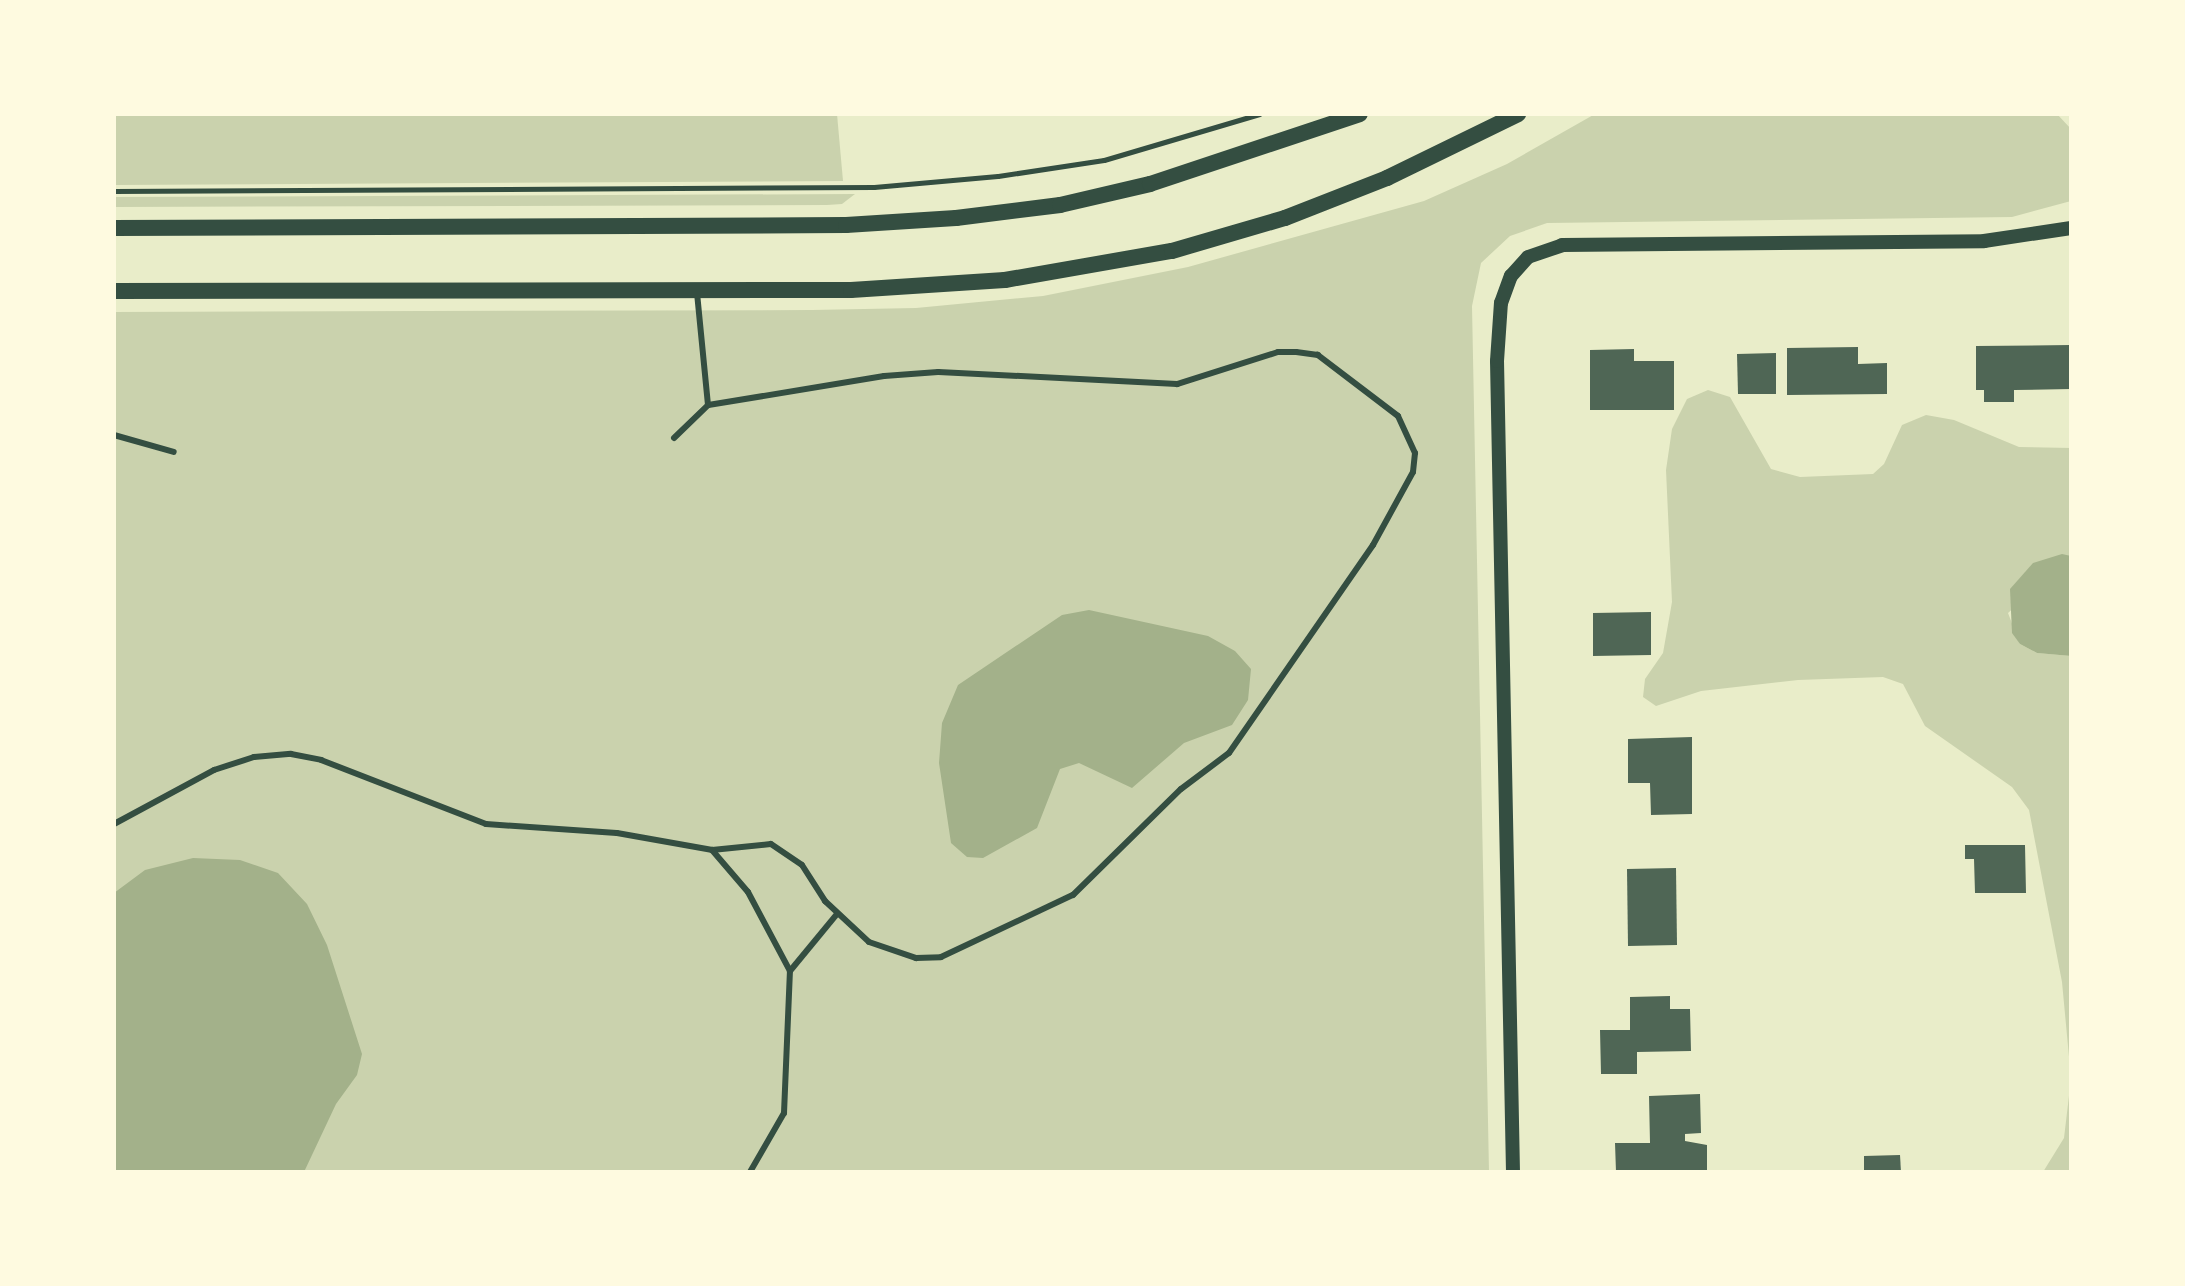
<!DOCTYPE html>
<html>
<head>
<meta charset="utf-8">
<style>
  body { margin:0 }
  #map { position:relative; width:2185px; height:1286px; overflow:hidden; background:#e9edc9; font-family:"Roboto Condensed",sans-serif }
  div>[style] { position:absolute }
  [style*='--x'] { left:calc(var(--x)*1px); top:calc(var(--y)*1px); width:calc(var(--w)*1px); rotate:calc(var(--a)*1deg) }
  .green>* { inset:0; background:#cad2ad }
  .water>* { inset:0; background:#a3b18a }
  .building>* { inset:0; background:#4f6655 }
  .path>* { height:5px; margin:-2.5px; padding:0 2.5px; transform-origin:2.5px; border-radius:2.5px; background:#344e41 }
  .service>* { height:6px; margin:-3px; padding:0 3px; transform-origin:3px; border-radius:3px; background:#344e41 }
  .tertiary>* { height:14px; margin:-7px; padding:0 7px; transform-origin:7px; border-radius:7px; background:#344e41 }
  .secondary>* { height:16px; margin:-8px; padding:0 8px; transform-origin:8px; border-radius:8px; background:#344e41 }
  span { translate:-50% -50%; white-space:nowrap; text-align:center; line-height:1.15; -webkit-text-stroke:8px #fefae0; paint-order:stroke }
  .frame { position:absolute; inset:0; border:116px solid #fefae0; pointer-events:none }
</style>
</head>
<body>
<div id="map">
  <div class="green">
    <i style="clip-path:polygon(114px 114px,837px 114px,843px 181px,114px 185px)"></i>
    <i style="clip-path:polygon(1595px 114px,2057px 114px,2071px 129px,2071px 201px,2012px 217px,1547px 223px,1510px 236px,1481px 263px,1472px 306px,1489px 1172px,114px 1172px,114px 312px,812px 310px,916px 308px,1043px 296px,1188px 267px,1424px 201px,1507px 164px)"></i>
    <i style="clip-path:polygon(855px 194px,842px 204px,827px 205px,114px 207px,114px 197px)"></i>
    <i style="clip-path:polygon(1708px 390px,1730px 397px,1771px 469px,1800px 477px,1873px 474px,1884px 464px,1902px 425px,1926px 415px,1954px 420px,2019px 447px,2071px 448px,2071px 556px,2008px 613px,2020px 644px,2037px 653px,2071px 656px,2071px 1078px,2062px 982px,2029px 810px,2012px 787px,1925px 726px,1903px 684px,1883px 677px,1798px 680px,1701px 691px,1656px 706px,1643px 697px,1645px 679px,1663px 653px,1672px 602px,1666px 470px,1672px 429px,1687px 399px)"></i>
    <i style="clip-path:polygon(2071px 1079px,2071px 1172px,2043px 1172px,2064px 1138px)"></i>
  </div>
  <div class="water">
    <i style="clip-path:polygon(2062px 554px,2071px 556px,2071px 656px,2037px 653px,2020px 644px,2012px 633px,2010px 589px,2033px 563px)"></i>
    <i style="clip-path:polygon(1089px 610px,1208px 636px,1235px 651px,1251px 669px,1248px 700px,1232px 725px,1184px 743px,1132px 788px,1079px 763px,1060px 769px,1037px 828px,983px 858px,967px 857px,951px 843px,939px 763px,942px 723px,958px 685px,1062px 615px)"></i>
    <i style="clip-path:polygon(193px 858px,240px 860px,278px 873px,307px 904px,327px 945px,362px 1054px,357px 1075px,336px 1104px,304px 1172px,114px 1172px,114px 893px,145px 870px)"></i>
  </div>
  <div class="building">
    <i style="clip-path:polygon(2071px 345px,2071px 389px,2014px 390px,2014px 402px,1984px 402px,1984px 390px,1976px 390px,1976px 346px)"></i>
    <i style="clip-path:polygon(1858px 347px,1858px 364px,1887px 363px,1887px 394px,1787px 395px,1787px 348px)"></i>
    <i style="clip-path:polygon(1634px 349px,1634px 361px,1674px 361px,1674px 410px,1590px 410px,1590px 350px)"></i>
    <i style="clip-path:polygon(1776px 353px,1776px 394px,1738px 394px,1737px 354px)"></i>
    <i style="clip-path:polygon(1651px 612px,1651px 655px,1593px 656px,1593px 613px)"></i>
    <i style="clip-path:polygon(1692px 737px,1692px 814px,1651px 815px,1650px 783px,1628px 783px,1628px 739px)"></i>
    <i style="clip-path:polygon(1965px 845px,2025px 845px,2026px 893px,1975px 893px,1974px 859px,1965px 859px)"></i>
    <i style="clip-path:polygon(1676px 868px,1677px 945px,1628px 946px,1627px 869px)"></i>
    <i style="clip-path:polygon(1670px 996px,1670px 1009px,1690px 1009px,1691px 1051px,1637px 1052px,1637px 1074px,1601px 1074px,1600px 1030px,1630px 1030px,1630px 997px)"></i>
    <i style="clip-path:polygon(1700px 1094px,1701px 1133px,1685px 1134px,1685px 1141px,1707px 1145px,1707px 1172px,1616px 1172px,1615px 1143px,1650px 1143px,1649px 1096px)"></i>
    <i style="clip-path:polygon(1900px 1155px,1901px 1172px,1864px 1172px,1864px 1156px)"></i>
  </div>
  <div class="path">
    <i style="--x:114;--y:191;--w:760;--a:-0.3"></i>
    <i style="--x:874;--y:187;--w:124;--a:-5.1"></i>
    <i style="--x:998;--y:176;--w:107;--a:-8.6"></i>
    <i style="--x:1104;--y:160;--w:162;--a:-16.5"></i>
  </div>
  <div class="service">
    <i style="--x:114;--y:435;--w:62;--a:15.8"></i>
    <i style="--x:674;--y:438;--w:47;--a:-44.1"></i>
    <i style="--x:708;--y:405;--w:113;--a:-95.6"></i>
    <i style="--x:114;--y:824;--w:114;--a:-28.4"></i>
    <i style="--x:214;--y:770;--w:42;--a:-18"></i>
    <i style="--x:254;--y:757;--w:37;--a:-5"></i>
    <i style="--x:291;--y:754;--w:31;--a:11"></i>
    <i style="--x:321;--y:760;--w:177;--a:21.2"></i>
    <i style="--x:486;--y:824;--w:131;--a:3.9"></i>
    <i style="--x:617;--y:833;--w:97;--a:10.1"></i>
    <i style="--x:712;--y:850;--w:59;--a:-5.8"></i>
    <i style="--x:771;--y:844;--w:37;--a:34"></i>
    <i style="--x:802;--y:865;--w:43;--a:57.4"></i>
    <i style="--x:825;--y:901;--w:60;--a:43"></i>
    <i style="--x:869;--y:942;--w:50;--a:18.8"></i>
    <i style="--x:916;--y:958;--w:25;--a:-2"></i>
    <i style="--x:941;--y:957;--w:146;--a:-25.2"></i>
    <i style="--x:1073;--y:895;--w:151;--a:-44.5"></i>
    <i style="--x:1181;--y:789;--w:60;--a:-36.9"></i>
    <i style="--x:1229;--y:753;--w:253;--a:-55.3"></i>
    <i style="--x:1373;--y:545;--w:83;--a:-61.3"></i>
    <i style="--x:1413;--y:472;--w:19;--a:-84"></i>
    <i style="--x:1415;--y:453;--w:41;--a:-114.7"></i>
    <i style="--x:1398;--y:416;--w:101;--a:-142.7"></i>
    <i style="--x:1318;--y:355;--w:22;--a:-172"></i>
    <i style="--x:1296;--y:352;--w:18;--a:180"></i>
    <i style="--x:1278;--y:352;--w:106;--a:162.4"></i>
    <i style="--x:1177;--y:384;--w:239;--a:-177.1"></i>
    <i style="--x:938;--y:372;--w:54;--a:175.8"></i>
    <i style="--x:884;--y:376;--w:178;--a:170.6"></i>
    <i style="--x:712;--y:850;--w:55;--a:49.4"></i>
    <i style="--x:748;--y:892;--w:89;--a:62"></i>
    <i style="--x:750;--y:1172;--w:68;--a:-60"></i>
    <i style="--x:784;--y:1113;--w:142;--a:-87.6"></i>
    <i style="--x:790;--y:971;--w:74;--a:-50.5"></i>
  </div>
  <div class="tertiary">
    <i style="--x:1513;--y:1172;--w:811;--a:-91.13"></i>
    <i style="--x:1497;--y:361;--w:58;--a:-86.1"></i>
    <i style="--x:1501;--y:303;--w:29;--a:-70"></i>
    <i style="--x:1511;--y:276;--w:25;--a:-48"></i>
    <i style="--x:1528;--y:257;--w:36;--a:-19"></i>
    <i style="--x:1562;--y:245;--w:422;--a:-0.5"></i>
    <i style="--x:1984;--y:241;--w:88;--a:-8.5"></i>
  </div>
  <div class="secondary">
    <i style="--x:114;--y:228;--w:732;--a:-0.23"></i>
    <i style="--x:846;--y:225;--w:110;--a:-3.6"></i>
    <i style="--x:956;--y:218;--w:105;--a:-7.1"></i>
    <i style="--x:1060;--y:205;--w:92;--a:-13.1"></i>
    <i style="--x:1150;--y:184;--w:221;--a:-18.4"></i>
    <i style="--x:114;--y:291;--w:737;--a:-0.08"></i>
    <i style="--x:851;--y:290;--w:154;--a:-3.7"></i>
    <i style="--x:1005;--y:280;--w:169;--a:-9.9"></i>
    <i style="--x:1172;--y:251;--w:118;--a:-16.3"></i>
    <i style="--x:1285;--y:218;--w:110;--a:-21.4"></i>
    <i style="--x:1387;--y:178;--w:146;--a:-26"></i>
  </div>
  <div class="frame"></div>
</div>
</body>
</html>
